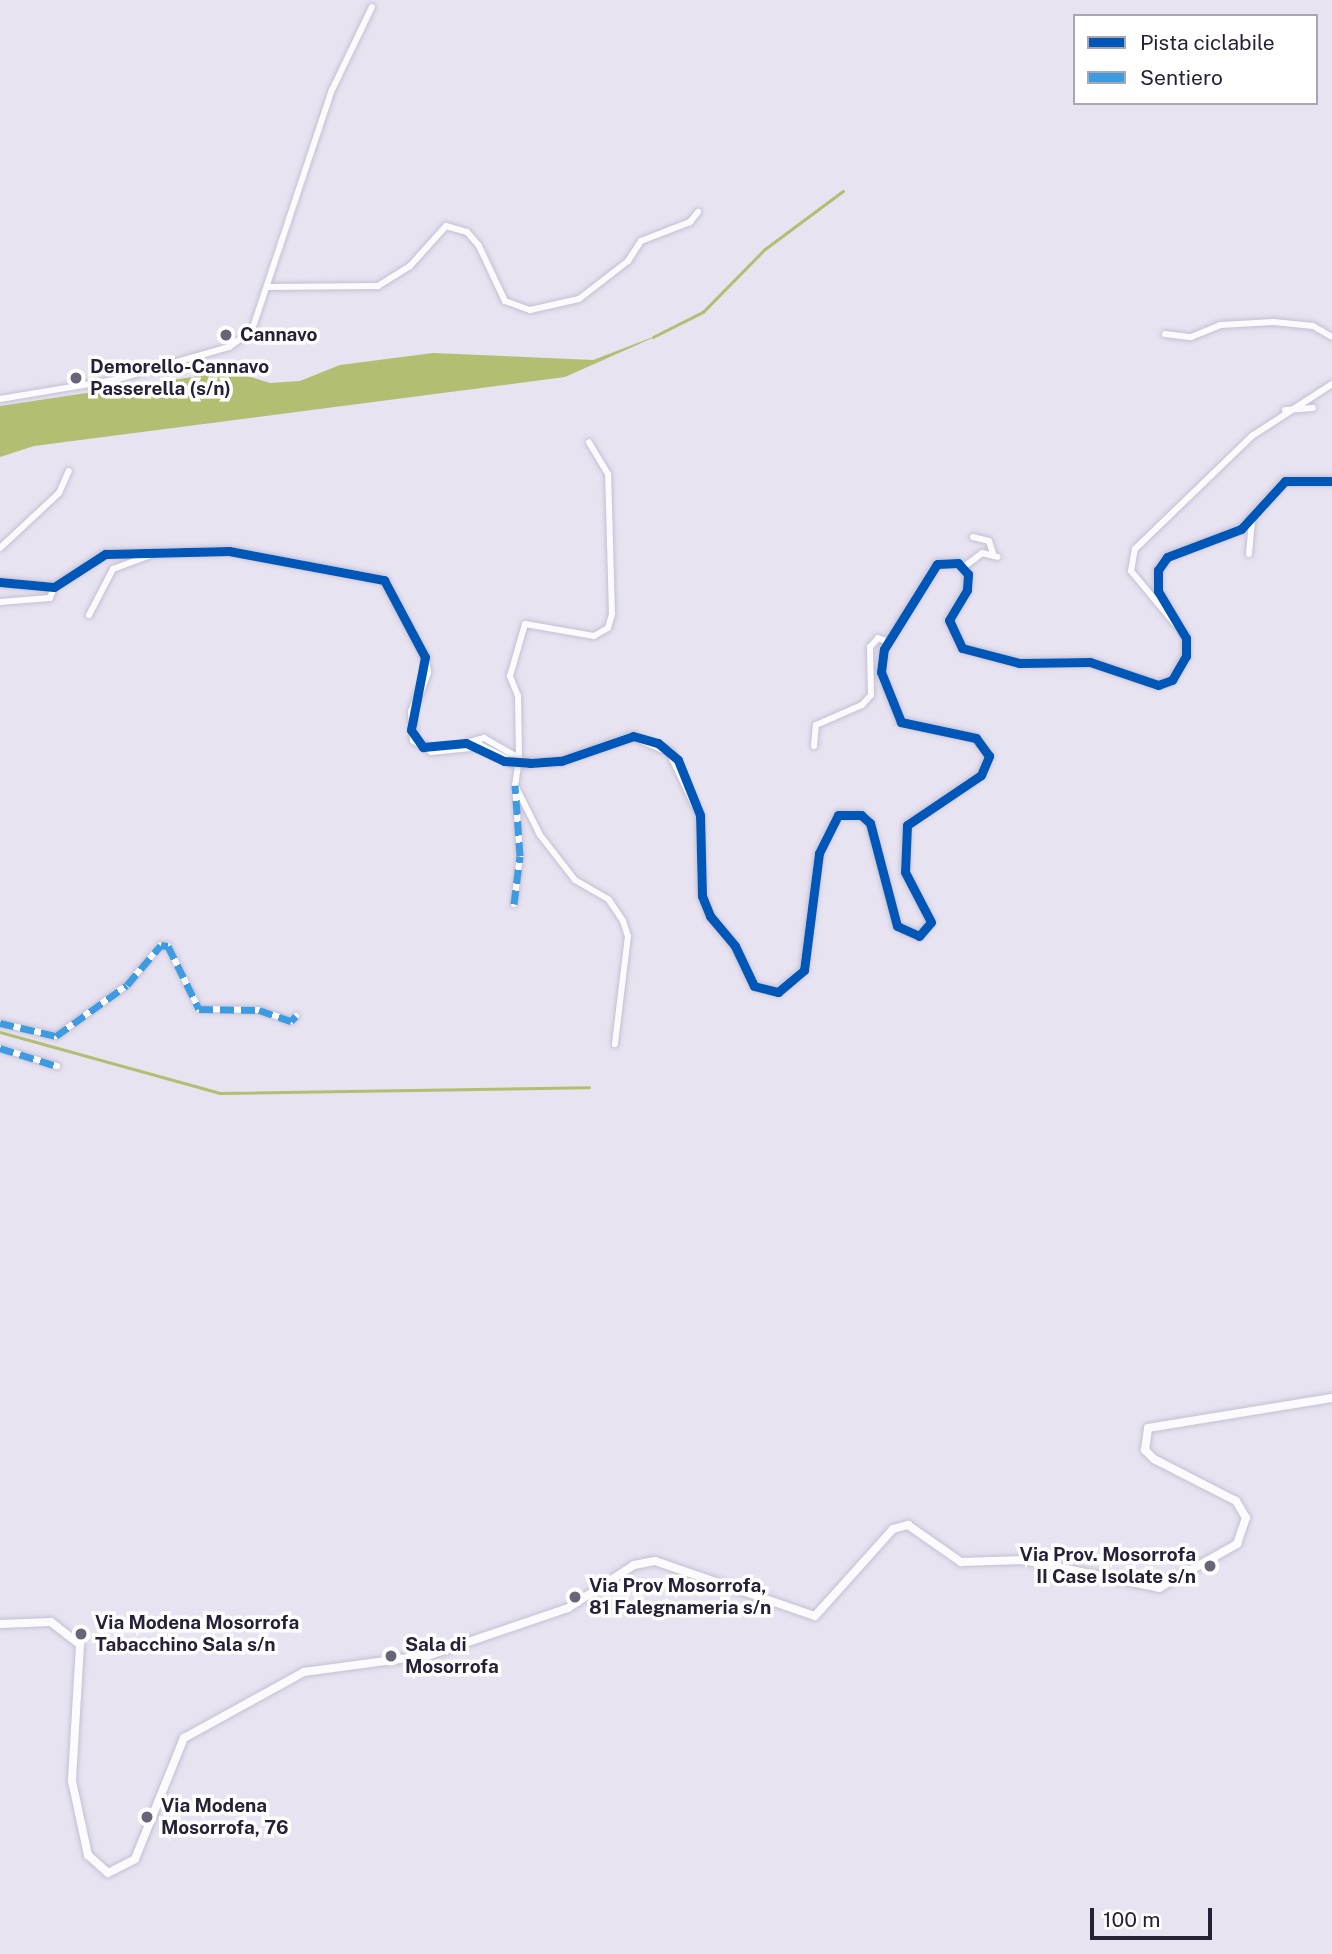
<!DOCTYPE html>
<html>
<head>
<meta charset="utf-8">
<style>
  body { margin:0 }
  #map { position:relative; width:1332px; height:1954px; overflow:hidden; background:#e7e3f1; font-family:"Public Sans",sans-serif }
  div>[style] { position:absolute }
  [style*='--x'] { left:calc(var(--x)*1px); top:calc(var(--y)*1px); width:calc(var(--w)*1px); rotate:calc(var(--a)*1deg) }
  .water>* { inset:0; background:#b2bf72 }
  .stream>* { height:2.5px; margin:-1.25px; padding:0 1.25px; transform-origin:1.25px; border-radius:1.25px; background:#b2bf72 }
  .roads { filter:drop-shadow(0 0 2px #c5bfd2) drop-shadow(0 0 2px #c5bfd2) }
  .minor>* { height:6px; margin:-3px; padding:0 3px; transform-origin:3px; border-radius:3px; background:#fbfbfd }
  .tertiary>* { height:8px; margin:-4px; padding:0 4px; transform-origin:4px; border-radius:4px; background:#fbfbfd }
  .bridges { filter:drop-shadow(0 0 2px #c5bfd2) drop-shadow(0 0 2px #c5bfd2) }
  .tertiary-bridge>* { height:8px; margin:-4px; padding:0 4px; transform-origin:4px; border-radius:4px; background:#fbfbfd }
  .quiet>* { height:7px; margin-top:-3.5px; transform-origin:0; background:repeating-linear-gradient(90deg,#3d9be2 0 14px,transparent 0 21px) }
  .cycleway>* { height:9px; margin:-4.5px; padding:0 4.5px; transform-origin:4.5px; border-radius:4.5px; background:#0057b8 }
  .dots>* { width:19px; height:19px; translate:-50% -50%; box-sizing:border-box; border:4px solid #fff; border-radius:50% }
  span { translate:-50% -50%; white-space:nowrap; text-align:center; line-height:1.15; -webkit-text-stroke:7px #fff; paint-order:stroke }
  .poi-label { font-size:19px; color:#272037; font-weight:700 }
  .left { translate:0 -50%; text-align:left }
  .right { translate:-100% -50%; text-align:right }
  .legend { position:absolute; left:1073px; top:14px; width:245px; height:91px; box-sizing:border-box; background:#fff; border:2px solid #a9a6af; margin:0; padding:9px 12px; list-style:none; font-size:21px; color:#272037 }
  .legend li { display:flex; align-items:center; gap:14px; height:35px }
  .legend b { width:35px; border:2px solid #a9a6af }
  .scale { position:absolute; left:1090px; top:1908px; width:122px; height:32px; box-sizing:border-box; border:4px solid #272037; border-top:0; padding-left:9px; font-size:21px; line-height:24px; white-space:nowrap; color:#272037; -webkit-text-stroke:5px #fff; paint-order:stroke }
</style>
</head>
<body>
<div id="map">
  <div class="water">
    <i style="clip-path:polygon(666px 332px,565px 377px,34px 446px,0 457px,0 406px,232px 371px,270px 383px,300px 381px,340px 365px,433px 353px,593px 360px)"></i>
  </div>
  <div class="stream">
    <i style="--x:653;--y:337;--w:56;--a:-26.6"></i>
    <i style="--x:703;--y:312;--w:88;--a:-45.5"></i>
    <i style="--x:765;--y:249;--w:97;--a:-36.6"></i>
    <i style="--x:0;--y:1032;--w:228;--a:15.5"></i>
    <i style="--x:220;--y:1093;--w:369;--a:-0.9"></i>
  </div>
  <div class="roads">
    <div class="minor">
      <i style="--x:268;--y:287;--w:110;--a:-0.5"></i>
      <i style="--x:378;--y:286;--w:38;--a:-32"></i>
      <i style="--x:410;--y:266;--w:54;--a:-48"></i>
      <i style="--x:446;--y:226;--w:22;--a:16"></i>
      <i style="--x:467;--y:232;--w:18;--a:49"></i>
      <i style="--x:479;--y:246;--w:61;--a:64.7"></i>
      <i style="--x:505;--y:301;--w:27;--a:20"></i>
      <i style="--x:530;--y:310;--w:50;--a:-12.7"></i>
      <i style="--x:579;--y:299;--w:62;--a:-37.8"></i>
      <i style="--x:628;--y:261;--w:24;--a:-57"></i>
      <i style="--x:641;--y:241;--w:53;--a:-21.2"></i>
      <i style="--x:690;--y:222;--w:13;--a:-51"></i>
      <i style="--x:1165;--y:334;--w:26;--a:7"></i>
      <i style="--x:1191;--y:337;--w:31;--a:-22"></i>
      <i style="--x:1220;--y:325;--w:54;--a:-3.2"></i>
      <i style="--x:1274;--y:322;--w:39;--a:6"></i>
      <i style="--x:1313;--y:326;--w:22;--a:30"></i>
      <i style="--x:0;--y:399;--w:116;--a:-9.5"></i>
      <i style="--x:114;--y:380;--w:120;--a:-16"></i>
      <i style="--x:229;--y:347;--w:29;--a:-36"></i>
      <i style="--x:252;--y:330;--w:253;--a:-71.6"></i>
      <i style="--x:332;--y:90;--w:92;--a:-64.3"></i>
      <i style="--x:1285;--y:410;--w:28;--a:-4"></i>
      <i style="--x:973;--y:537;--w:16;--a:14"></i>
      <i style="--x:989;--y:541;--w:16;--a:72"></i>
      <i style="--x:0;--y:548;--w:81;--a:-43"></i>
      <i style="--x:59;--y:493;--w:24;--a:-66"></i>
      <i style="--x:1249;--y:554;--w:34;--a:-85"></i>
      <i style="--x:965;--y:566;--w:21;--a:-37"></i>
      <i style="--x:982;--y:553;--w:16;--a:14"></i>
      <i style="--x:0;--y:602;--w:50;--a:-4.6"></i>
      <i style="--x:50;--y:598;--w:12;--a:-70"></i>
      <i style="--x:89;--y:615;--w:52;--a:-62.4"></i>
      <i style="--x:113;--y:569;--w:46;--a:-20.4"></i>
      <i style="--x:1175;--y:624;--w:69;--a:-129.7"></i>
      <i style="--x:1131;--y:571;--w:22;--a:-80"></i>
      <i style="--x:1135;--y:549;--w:163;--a:-44"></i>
      <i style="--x:1252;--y:436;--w:95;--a:-33"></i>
      <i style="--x:466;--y:743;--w:19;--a:-16"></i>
      <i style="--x:484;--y:738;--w:40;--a:29.7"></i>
      <i style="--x:519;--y:758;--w:27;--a:98"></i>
      <i style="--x:515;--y:785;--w:56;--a:63.4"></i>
      <i style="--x:540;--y:835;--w:57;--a:52.1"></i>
      <i style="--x:575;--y:880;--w:39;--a:30"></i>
      <i style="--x:609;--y:900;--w:25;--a:56"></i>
      <i style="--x:623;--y:921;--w:16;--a:72"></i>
      <i style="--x:628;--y:936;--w:109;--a:96.9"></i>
      <i style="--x:814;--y:746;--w:21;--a:-85"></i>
      <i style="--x:816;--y:725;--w:50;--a:-23.5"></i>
      <i style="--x:862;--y:705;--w:13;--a:-48"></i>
      <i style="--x:871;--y:695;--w:48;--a:-91.2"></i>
      <i style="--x:870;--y:647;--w:12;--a:-48"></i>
      <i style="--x:878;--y:638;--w:12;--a:20"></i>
      <i style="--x:519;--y:758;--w:62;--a:-90.9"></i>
      <i style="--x:518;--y:696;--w:22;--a:-112"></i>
      <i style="--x:510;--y:676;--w:54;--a:-73.9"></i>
      <i style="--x:525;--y:624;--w:70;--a:9.9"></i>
      <i style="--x:594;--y:636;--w:16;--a:-30"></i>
      <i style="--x:608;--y:628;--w:15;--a:-74"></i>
      <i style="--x:612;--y:614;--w:140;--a:-91.6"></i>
      <i style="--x:608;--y:474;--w:37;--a:-121"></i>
      <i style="--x:514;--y:904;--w:48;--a:-82.9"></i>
      <i style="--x:520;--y:856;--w:71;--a:-94"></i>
      <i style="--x:0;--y:1023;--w:57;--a:13.1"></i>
      <i style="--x:56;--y:1036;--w:87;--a:-35.7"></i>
      <i style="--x:127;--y:985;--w:52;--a:-49.6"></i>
      <i style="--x:161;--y:945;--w:7;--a:8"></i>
      <i style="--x:168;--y:946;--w:70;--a:63.8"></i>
      <i style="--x:199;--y:1009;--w:60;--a:1"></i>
      <i style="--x:259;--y:1010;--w:34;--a:19"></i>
      <i style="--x:291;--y:1021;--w:7;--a:-45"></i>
      <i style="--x:0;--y:1048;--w:60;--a:17.5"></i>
    </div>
    <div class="tertiary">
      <i style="--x:0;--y:582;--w:54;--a:5.3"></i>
      <i style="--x:54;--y:587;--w:61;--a:-32.9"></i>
      <i style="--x:105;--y:554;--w:124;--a:-1.4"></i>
      <i style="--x:229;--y:551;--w:158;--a:10.6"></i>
      <i style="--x:384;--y:580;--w:87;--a:62"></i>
      <i style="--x:425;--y:657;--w:16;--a:83"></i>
      <i style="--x:427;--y:673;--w:42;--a:111"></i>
      <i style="--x:412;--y:712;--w:28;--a:86"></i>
      <i style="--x:414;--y:740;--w:21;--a:31"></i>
      <i style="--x:432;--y:751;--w:48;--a:-5.9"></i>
      <i style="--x:480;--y:746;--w:36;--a:27"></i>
      <i style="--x:526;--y:763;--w:35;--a:-3"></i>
      <i style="--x:561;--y:761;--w:76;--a:-19.1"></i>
      <i style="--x:633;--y:736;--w:40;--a:23.4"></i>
      <i style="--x:670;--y:752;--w:70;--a:64.5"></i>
      <i style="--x:700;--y:815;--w:81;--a:88.6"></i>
      <i style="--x:702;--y:896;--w:22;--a:68"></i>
      <i style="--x:710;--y:916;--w:39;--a:50"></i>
      <i style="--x:735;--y:946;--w:44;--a:64.6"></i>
      <i style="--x:754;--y:986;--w:25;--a:14"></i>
      <i style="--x:778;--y:992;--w:34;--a:-40"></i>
      <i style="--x:804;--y:970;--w:118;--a:-82.7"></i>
      <i style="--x:819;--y:853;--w:42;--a:-63.4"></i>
      <i style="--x:838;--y:815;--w:23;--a:0"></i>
      <i style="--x:861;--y:815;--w:12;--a:42"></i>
      <i style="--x:870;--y:823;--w:106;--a:75.3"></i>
      <i style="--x:897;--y:926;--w:24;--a:24"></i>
      <i style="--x:919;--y:936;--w:18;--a:-49"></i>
      <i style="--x:931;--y:922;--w:56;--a:-117.5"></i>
      <i style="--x:905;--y:872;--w:47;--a:-87.6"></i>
      <i style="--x:907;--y:825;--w:89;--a:-34"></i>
      <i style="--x:981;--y:775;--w:21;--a:-67"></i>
      <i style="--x:989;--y:756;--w:22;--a:-126"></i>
      <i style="--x:976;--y:738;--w:77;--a:-168"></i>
      <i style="--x:901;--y:722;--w:54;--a:-111.8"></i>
      <i style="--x:881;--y:672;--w:23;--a:-83"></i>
      <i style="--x:884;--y:649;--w:100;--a:-58.1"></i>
      <i style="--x:937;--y:564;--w:21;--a:-3"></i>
      <i style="--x:958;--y:563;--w:15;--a:48"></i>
      <i style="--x:968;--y:574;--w:16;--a:94"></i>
      <i style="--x:967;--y:590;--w:35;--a:121"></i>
      <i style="--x:949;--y:620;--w:31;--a:65"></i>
      <i style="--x:962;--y:648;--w:59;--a:14.7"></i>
      <i style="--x:1019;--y:663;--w:71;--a:-0.8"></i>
      <i style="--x:1090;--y:662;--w:72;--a:18.7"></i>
      <i style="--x:1158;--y:685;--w:15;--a:-20"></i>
      <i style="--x:1172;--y:680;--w:28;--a:-60"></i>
      <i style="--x:1186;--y:656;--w:18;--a:-90"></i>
      <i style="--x:1186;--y:638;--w:55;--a:-120.8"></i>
      <i style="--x:1158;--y:591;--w:21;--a:-90"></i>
      <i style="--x:1158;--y:570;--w:16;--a:-55"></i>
      <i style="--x:1167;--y:557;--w:79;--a:-20.7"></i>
      <i style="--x:1241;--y:529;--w:65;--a:-47.5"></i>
      <i style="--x:1285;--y:481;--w:47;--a:0"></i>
      <i style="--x:0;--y:1624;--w:51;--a:-2.2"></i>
      <i style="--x:51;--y:1622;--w:37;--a:38"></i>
      <i style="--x:80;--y:1645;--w:136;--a:93.4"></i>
      <i style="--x:72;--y:1781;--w:76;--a:77.8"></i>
      <i style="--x:88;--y:1855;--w:27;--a:42"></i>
      <i style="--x:108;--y:1873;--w:30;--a:-27"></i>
      <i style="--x:135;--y:1859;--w:131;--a:-68"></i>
      <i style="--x:184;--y:1738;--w:137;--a:-28.8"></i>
      <i style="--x:304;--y:1672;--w:127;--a:-7.7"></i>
      <i style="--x:430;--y:1655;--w:146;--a:-18.8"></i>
      <i style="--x:568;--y:1608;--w:79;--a:-33.1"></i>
      <i style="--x:634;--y:1565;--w:21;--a:-11"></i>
      <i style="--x:655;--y:1561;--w:169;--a:19"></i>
      <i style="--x:815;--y:1616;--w:117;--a:-48.1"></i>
      <i style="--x:893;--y:1529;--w:16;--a:-15"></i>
      <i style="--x:908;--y:1525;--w:65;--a:34.9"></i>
      <i style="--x:961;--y:1562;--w:62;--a:-1.8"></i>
      <i style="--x:1023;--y:1560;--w:139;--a:11.6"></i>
      <i style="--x:1159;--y:1588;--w:90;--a:-29.4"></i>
      <i style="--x:1237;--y:1544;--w:28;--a:-71"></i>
      <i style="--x:1246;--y:1518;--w:20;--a:-120"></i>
      <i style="--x:1236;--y:1501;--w:92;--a:-152.9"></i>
      <i style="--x:1154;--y:1459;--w:13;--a:-135"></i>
      <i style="--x:1145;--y:1450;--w:22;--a:-82"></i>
      <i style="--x:1148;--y:1428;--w:186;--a:-9.3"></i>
    </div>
  </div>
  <div class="bridges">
    <div class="tertiary-bridge">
      <i style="--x:512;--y:762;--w:14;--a:4"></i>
    </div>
  </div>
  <div class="quiet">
    <i style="--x:514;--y:904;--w:48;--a:-82.9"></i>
    <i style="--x:520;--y:856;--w:71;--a:-94"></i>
    <i style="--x:0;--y:1023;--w:57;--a:13.1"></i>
    <i style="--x:56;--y:1036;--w:87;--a:-35.7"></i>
    <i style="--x:127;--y:985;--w:52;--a:-49.6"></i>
    <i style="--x:161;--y:945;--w:7;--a:8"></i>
    <i style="--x:168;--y:946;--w:70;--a:63.8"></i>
    <i style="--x:199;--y:1009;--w:60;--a:1"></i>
    <i style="--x:259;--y:1010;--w:34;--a:19"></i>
    <i style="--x:291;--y:1021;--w:7;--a:-45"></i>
    <i style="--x:0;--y:1048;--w:60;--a:17.5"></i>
  </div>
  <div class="cycleway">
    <i style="--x:0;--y:582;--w:54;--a:5.3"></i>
    <i style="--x:54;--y:587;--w:61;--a:-32.9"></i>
    <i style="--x:105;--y:554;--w:124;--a:-1.4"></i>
    <i style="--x:229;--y:551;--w:158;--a:10.6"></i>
    <i style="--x:384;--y:580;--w:87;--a:62"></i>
    <i style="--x:425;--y:657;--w:74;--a:100.9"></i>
    <i style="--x:411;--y:730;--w:21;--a:55"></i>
    <i style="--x:423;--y:747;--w:43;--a:-5.3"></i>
    <i style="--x:466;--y:743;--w:42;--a:25.3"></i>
    <i style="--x:504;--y:761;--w:26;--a:4"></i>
    <i style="--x:530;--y:763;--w:31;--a:-4"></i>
    <i style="--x:561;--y:761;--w:76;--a:-19.1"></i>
    <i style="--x:633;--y:736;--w:26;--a:16"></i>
    <i style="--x:658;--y:743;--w:26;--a:40"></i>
    <i style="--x:678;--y:760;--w:59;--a:68.2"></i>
    <i style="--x:700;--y:815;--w:81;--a:88.6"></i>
    <i style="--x:702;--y:896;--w:22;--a:68"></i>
    <i style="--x:710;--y:916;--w:39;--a:50"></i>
    <i style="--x:735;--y:946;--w:44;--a:64.6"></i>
    <i style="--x:754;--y:986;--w:25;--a:14"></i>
    <i style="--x:778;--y:992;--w:34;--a:-40"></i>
    <i style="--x:804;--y:970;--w:118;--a:-82.7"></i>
    <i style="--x:819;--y:853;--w:42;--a:-63.4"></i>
    <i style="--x:838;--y:815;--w:23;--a:0"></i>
    <i style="--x:861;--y:815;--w:12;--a:42"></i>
    <i style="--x:870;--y:823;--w:106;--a:75.3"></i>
    <i style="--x:897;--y:926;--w:24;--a:24"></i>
    <i style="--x:919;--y:936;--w:18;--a:-49"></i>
    <i style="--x:931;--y:922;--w:56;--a:-117.5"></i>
    <i style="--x:905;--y:872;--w:47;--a:-87.6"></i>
    <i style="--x:907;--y:825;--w:89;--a:-34"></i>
    <i style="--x:981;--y:775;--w:21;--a:-67"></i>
    <i style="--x:989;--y:756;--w:22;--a:-126"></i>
    <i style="--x:976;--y:738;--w:77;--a:-168"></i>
    <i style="--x:901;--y:722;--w:54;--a:-111.8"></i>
    <i style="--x:881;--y:672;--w:23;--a:-83"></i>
    <i style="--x:884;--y:649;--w:100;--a:-58.1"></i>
    <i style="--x:937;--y:564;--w:21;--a:-3"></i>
    <i style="--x:958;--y:563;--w:15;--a:48"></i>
    <i style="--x:968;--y:574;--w:16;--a:94"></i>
    <i style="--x:967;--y:590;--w:35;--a:121"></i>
    <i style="--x:949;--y:620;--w:31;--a:65"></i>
    <i style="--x:962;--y:648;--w:59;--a:14.7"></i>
    <i style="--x:1019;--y:663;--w:71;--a:-0.8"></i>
    <i style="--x:1090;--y:662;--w:72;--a:18.7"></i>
    <i style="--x:1158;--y:685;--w:15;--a:-20"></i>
    <i style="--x:1172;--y:680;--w:28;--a:-60"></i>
    <i style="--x:1186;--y:656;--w:18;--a:-90"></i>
    <i style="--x:1186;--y:638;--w:55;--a:-120.8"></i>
    <i style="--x:1158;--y:591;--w:21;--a:-90"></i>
    <i style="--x:1158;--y:570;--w:16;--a:-55"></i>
    <i style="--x:1167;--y:557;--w:79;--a:-20.7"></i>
    <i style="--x:1241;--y:529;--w:65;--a:-47.5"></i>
    <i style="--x:1285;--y:481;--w:47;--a:0"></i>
  </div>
  <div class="dots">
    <i style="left:226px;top:335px;background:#6a6478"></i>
    <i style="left:76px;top:378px;background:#6a6478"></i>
    <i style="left:1210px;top:1566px;background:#6a6478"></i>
    <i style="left:575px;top:1597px;background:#6a6478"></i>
    <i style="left:81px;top:1634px;background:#6a6478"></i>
    <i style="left:391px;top:1656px;background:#6a6478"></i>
    <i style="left:147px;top:1817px;background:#6a6478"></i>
  </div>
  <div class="poi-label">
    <span class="left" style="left:240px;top:335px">Cannavo</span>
    <span class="left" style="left:90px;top:378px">Demorello-Cannavo<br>Passerella (s/n)</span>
    <span class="right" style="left:1196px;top:1566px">Via Prov. Mosorrofa<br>II Case Isolate s/n</span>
    <span class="left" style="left:589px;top:1597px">Via Prov Mosorrofa,<br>81 Falegnameria s/n</span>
    <span class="left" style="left:95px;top:1634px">Via Modena Mosorrofa<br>Tabacchino Sala s/n</span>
    <span class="left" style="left:405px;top:1656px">Sala di<br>Mosorrofa</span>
    <span class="left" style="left:161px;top:1817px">Via Modena<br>Mosorrofa, 76</span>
  </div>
  <ul class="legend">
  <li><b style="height:9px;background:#0057b8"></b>Pista ciclabile</li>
  <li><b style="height:9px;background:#3d9be2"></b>Sentiero</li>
  </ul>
  <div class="scale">100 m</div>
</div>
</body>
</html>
